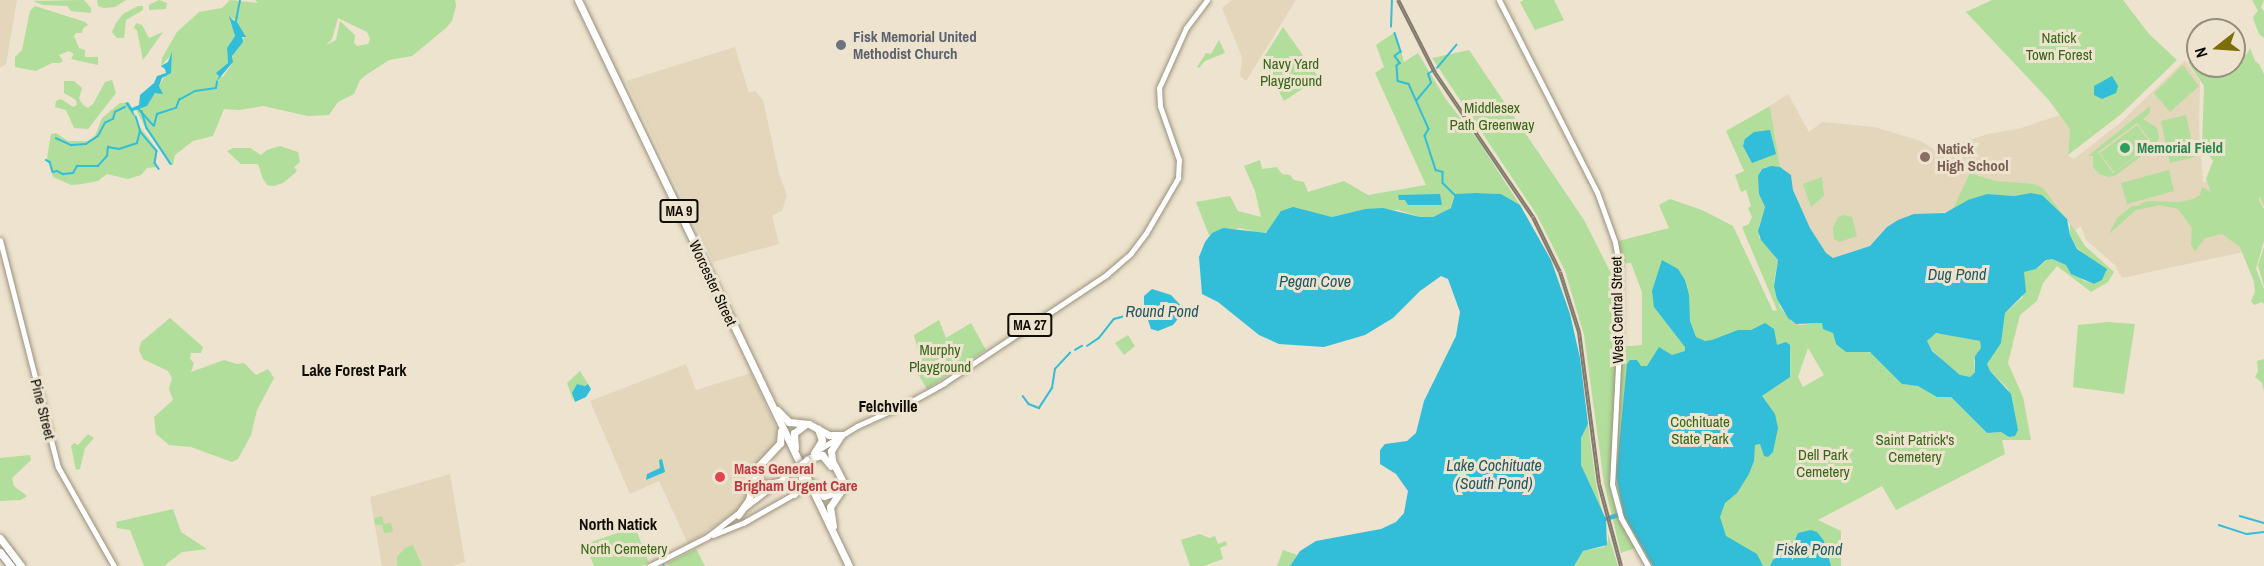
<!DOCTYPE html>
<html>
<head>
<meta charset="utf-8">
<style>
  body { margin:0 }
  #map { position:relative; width:2264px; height:566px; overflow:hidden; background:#ede3ce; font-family:"Archivo Narrow",sans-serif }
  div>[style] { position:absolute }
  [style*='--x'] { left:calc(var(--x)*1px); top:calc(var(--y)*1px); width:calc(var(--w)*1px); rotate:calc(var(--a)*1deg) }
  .built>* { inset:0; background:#e3d6ba }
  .green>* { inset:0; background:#b1de9a }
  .water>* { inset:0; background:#32bdd9 }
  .stream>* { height:1.5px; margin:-0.75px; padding:0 0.75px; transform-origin:0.75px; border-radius:0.75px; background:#32bdd9 }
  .roads { filter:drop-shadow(0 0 2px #9a917d) drop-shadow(0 0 2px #9a917d) }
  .major>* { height:5px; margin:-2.5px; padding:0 2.5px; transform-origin:2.5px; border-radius:2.5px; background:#fff }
  .highway>* { height:7px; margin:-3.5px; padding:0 3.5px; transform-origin:3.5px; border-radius:3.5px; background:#fff }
  .rail>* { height:4px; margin-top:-2px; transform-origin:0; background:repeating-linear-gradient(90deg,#ede3ce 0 4.5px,#827b6d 0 9px); box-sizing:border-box; border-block:2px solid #827b6d }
  .bridges { filter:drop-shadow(0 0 2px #9a917d) drop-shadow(0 0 2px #9a917d) }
  .major-bridge>* { height:5px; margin:-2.5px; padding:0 2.5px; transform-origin:2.5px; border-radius:2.5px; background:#fff }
  .dots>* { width:16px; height:16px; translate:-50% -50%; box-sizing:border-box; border:3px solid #ede3ce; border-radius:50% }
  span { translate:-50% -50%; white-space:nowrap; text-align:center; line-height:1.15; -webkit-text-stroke:6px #ede3ce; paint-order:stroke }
  .shield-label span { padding:2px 4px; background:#ede3ce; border:2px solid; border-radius:4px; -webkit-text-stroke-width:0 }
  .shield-label { font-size:14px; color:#100d06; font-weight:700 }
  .worship-label { font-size:15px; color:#5b616d; font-weight:700 }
  .left { translate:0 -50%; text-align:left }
  .park-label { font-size:15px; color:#376617 }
  .education-label { font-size:15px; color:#785e54; font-weight:700 }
  .leisure-label { font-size:15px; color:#27864d; font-weight:700 }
  .street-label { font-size:15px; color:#100d06 }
  .health-label { font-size:15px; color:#be3a42; font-weight:700 }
  .water-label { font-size:16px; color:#215864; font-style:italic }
  .neighbourhood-label { font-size:16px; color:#100d06; font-weight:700 }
  .north { position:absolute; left:2186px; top:18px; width:60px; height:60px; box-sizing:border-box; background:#ede3ce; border:2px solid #958d7e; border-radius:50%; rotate:253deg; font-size:16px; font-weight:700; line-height:24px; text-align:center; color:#100d06 }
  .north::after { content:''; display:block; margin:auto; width:21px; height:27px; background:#7c6d09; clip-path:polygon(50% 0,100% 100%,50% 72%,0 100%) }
</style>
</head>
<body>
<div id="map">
  <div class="built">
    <i style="clip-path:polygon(0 0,17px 0,6px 64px,0 68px)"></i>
    <i style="clip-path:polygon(1232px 0,1296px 0,1246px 81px,1240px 76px,1242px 57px,1222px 8px)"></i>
    <i style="clip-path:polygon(735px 47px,749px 93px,755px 91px,763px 100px,779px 174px,787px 195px,782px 211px,772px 215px,779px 244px,713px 262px,626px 81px)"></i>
    <i style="clip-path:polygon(2185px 60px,2200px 81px,2199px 129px,2203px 182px,2264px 183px,2262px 248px,2122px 278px,2115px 265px,2086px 240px,2081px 226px,2075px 230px,2043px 188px,1996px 181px,1971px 173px,1952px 211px,1909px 216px,1887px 227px,1870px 246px,1833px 258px,1826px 253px,1810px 228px,1793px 190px,1791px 175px,1780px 167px,1770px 106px,1788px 94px,1809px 132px,1822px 122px,1874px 127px,1921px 141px,1939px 153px,1942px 149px,1988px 134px,2018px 129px,2060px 115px,2070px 129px,2068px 155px,2074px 159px,2120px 123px)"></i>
    <i style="clip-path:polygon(686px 364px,696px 390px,751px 373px,779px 434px,774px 445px,752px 469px,747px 496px,739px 509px,688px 544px,659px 481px,630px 494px,590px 401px)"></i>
    <i style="clip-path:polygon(450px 474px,465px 562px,452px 566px,382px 566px,370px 497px)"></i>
  </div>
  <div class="green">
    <i style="clip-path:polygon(84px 0,91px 8px,91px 13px,71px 11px,67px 6px,43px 5px,33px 1px)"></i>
    <i style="clip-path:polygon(97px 0,126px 0,115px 7px,104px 8px,98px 6px)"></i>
    <i style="clip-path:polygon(159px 0,167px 3px,166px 9px,149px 10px,149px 5px)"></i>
    <i style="clip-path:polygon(evenodd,230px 0,258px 3px,255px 0,455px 0,456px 6px,452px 21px,446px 28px,412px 56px,389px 60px,366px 75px,360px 80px,354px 94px,338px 102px,329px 115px,308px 116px,263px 106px,239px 110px,224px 109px,213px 136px,193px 141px,175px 155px,173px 165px,171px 165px,146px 129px,136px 109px,147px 106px,155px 93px,162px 93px,159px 86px,171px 66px,172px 54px,161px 66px,162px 58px,177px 32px,199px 12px,222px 8px,230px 0,230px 17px,237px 21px,245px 36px,233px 52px,232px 64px,223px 77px,219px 76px,217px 73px,228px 63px,227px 48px,235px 36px,230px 17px,230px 0,338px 18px,367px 32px,370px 39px,368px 44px,357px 46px,354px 43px,355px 35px,340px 21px,336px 40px,326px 45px,332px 39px,338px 18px)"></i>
    <i style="clip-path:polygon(1524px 0,1554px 0,1564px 20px,1535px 30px,1520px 2px)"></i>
    <i style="clip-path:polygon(1992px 0,2123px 0,2149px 34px,2177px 60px,2120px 115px,2068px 155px,2070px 129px,2048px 99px,1966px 12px)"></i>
    <i style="clip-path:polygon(2252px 0,2264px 0,2261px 8px,2264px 11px,2264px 38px,2259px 34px,2254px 21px,2253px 17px,2258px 11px)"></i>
    <i style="clip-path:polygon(35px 6px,85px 22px,88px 25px,83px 28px,82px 33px,76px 33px,74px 36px,79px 48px,85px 50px,85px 57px,98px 57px,98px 65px,71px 59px,74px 54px,69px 51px,59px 55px,63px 61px,60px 63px,52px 63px,36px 71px,15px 67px,15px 57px,22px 50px,30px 11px)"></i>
    <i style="clip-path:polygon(138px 6px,143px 6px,143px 10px,126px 20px,124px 38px,117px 38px,112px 32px,116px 23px,123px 14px)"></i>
    <i style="clip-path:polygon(136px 23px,142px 25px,149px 38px,163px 32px,143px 60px,137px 30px,134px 28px)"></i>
    <i style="clip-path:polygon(1283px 27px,1319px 78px,1284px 101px,1262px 60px)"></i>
    <i style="clip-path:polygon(1395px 32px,1404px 62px,1418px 53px,1445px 98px,1479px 142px,1520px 205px,1501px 194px,1476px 193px,1454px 196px,1451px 208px,1433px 217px,1420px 217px,1398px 210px,1365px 209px,1332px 217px,1313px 213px,1278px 216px,1272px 228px,1263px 234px,1240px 228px,1209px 235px,1196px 202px,1230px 196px,1238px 211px,1261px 217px,1255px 191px,1244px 166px,1260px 160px,1262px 169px,1277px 167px,1282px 174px,1290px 175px,1294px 180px,1304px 182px,1308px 192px,1344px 181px,1368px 195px,1426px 185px,1375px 73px,1384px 67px,1376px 45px)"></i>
    <i style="clip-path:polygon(1219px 40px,1225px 53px,1205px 61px,1199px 68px,1197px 67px,1206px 53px,1211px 54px)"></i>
    <i style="clip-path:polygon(2250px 48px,2255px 61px,2259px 64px,2264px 74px,2264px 206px,2260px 196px,2259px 201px,2264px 209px,2264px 241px,2256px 269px,2264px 289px,2264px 304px,2262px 302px,2254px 305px,2251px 301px,2255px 292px,2254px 282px,2240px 247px,2222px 234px,2205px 238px,2195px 251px,2191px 245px,2192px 228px,2178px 209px,2160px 205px,2136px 210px,2109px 234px,2117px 218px,2132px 206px,2138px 206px,2147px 201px,2180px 202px,2193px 199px,2200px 195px,2202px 187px,2211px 192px,2206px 179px,2213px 161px,2202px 146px,2204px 86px,2188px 62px,2198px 66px,2234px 66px,2238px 57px,2247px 54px)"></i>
    <i style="clip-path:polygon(1469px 50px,1584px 220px,1617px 285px,1617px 352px,1610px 488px,1617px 515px,1635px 548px,1621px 553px,1604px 483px,1584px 335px,1565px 271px,1537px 215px,1432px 58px)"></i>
    <i style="clip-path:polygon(2183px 65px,2199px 86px,2170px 112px,2154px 93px)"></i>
    <i style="clip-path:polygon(112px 80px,116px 93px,88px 129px,74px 128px,66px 110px,55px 107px,56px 101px,61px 99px,73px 107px,77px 105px,76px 100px,64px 93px,64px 81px,74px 81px,82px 88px,79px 99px,83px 105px,88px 108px,93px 104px,105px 82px)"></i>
    <i style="clip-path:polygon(120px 103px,125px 103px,135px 117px,135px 113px,140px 127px,158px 151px,155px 161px,157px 167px,147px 168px,141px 175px,128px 179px,107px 174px,98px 181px,82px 184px,71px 185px,53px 177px,47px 158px,51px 134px,56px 133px,68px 141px,87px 141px,95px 136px,102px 118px)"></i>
    <i style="clip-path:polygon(evenodd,1770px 106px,1780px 167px,1766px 167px,1760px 171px,1759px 194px,1765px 207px,1759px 226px,1759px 237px,1778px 260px,1774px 282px,1780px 307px,1792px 322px,1800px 325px,1822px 323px,1833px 333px,1836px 344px,1875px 354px,1906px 385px,1914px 385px,1951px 397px,1987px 433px,2001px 432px,2009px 437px,2018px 430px,2008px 389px,1990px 371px,1987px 364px,2001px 342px,2005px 313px,2023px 297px,2024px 272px,2038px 268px,2049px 258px,2066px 265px,2084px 281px,2094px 284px,2102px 280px,2106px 271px,2077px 248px,2070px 235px,2070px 224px,2042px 195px,2031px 193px,2014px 196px,1987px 194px,1964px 202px,1952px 211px,1970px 173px,1996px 181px,2034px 184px,2043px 188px,2075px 230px,2085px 246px,2114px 272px,2108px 282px,2091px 292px,2057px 266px,2043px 283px,2037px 301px,2020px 315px,2008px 363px,2023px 397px,2031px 440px,2002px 440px,2005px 454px,1896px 510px,1882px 486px,1818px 520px,1841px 531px,1841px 566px,1651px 566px,1619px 514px,1614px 498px,1619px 347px,1642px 345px,1642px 292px,1631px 263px,1619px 264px,1615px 242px,1669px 228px,1659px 205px,1670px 199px,1702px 210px,1733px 226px,1773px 311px,1777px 310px,1742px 227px,1749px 224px,1752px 217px,1748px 208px,1751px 206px,1746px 190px,1741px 192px,1735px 175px,1744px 171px,1726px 131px,1770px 106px,1808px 348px,1824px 375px,1803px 387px,1798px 377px,1808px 348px)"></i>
    <i style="clip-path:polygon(evenodd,2150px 106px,2150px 113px,2143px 119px,2157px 128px,2159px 138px,2156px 145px,2116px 175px,2109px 177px,2099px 174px,2093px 167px,2093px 156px,2088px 156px,2150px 106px,2137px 123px,2153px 144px,2113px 173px,2098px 152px,2137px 123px)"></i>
    <i style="clip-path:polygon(2186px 115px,2195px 157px,2170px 163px,2161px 121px)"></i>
    <i style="clip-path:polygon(2137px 125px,2151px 144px,2114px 172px,2100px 153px)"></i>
    <i style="clip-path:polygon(280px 146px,298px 152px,300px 162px,294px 167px,297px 170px,295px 173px,283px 183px,274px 186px,267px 185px,263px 179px,258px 164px,241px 164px,227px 151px,233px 148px,250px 148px,261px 155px,267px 150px)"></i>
    <i style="clip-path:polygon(2169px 170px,2174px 191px,2127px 204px,2121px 183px)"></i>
    <i style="clip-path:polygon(1822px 177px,1824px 196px,1811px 207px,1803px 184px)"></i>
    <i style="clip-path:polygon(1844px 215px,1852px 217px,1857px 236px,1839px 242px,1834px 239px,1833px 228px,1838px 217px)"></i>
    <i style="clip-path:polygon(2264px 247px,2264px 287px,2258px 265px)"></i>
    <i style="clip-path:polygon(170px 318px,203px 347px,201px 353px,191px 353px,190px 359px,194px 363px,191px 372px,224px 360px,237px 364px,244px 363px,256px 375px,268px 369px,274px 378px,257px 410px,251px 435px,238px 459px,232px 462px,191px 447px,169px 445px,156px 434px,154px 417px,173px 400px,169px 389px,172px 378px,168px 371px,143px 359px,139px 350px,141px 342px)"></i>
    <i style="clip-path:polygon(939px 320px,946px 338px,971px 323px,986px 350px,927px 389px,918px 374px,923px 370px,914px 335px)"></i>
    <i style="clip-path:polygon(2108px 322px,2135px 324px,2124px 394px,2073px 387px,2078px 325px)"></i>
    <i style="clip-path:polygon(1941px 333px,1980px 341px,1981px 348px,1974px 361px,1975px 372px,1970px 377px,1964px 378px,1949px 367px,1927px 345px,1927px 341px,1933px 334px)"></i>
    <i style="clip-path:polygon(1128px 335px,1135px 346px,1124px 355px,1115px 343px)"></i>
    <i style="clip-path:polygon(2264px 359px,2264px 391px,2262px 383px,2255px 377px,2258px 371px,2257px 361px)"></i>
    <i style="clip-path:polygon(580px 371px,588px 384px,585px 386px,577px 384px,573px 400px,567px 383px)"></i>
    <i style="clip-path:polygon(1588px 424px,1596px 484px,1603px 516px,1581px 465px,1581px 438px)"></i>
    <i style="clip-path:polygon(88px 434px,94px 438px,85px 448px,80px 469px,76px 470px,71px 446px,74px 443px,78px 445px)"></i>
    <i style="clip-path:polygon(30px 455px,31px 460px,12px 478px,14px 486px,27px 496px,21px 500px,0 501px,0 458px)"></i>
    <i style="clip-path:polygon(173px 509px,181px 532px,207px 549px,182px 552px,164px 566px,144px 566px,130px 530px,117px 528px,116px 522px)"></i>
    <i style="clip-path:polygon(382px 516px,384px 524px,391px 523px,393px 532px,384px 533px,382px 525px,375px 525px,374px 518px)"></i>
    <i style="clip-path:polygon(635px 527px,649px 563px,641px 566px,594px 566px,585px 544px)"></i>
    <i style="clip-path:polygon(1200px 534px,1209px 538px,1215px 536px,1218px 544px,1226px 541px,1227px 545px,1220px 548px,1223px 559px,1204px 566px,1190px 566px,1181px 540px)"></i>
    <i style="clip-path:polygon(1608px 534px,1618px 566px,1574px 566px,1583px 551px,1604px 547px,1608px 541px)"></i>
    <i style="clip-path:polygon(413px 545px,422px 566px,397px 566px,397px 557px,405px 548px)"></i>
    <i style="clip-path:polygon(696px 549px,705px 566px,668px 566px,667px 563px)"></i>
    <i style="clip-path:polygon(1283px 550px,1297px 555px,1290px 566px,1277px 566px)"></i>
  </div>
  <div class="water">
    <i style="clip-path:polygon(229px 16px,234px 21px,236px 20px,246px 37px,242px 37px,243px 42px,232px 56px,233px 62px,217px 81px,219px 76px,216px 73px,228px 63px,227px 48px,235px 36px)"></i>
    <i style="clip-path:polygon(172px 52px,171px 73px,162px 78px,159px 86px,163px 94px,155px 93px,147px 106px,133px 111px,136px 119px,125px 103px,128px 102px,132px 108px,139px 105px,140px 95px,154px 83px,157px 76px,166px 73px,165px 69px,161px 66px,168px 62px)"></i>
    <i style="clip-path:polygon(2112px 76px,2118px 86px,2116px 93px,2102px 99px,2094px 95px,2094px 86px)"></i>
    <i style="clip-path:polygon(1770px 130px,1776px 154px,1752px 163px,1743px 146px,1745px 139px,1754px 132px)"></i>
    <i style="clip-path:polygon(evenodd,1771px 166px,1780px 167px,1791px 175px,1793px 190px,1810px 228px,1826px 253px,1833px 258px,1870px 246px,1887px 227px,1898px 220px,1914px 214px,1945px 213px,1968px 200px,1987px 194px,2014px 196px,2031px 193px,2042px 195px,2067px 219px,2070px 235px,2077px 249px,2107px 269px,2102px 280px,2094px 284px,2071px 274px,2066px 265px,2052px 259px,2046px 260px,2036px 269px,2024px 272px,2026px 292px,2005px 313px,2001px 343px,1987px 364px,1990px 371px,2011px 394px,2018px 430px,2015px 436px,2009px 437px,2001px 432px,1987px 433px,1951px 397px,1937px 397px,1918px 386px,1902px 384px,1870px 352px,1846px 352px,1836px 344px,1833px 333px,1823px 329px,1822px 323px,1796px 324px,1788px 318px,1777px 299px,1774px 286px,1778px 260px,1761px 240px,1758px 231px,1765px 207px,1759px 194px,1758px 176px,1762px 169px,1771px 166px,1936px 333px,1980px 341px,1981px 348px,1975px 356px,1975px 372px,1970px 377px,1960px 375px,1932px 351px,1927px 341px,1936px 333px)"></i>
    <i style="clip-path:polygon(1476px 193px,1501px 194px,1520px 205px,1551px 260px,1570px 314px,1580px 358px,1588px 424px,1581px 438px,1581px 465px,1605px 517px,1623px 511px,1616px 476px,1627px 364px,1630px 360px,1637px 360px,1641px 366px,1647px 366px,1659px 347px,1672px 355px,1685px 351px,1685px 347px,1654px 307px,1652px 291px,1662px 260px,1678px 269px,1685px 280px,1689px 295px,1690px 321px,1696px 337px,1705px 341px,1712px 340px,1738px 330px,1751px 330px,1765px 323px,1774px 329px,1777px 345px,1786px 342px,1790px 345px,1790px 377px,1762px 396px,1775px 414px,1778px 428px,1773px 452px,1768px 457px,1764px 456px,1760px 444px,1755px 445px,1754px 461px,1749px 474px,1737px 493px,1725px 503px,1720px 517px,1726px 536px,1757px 554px,1763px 566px,1653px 566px,1624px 516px,1606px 521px,1607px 545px,1583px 551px,1574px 566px,1290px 566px,1300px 551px,1316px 541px,1381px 529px,1396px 522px,1404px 513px,1408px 491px,1396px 474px,1380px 464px,1380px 450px,1385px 444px,1407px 441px,1416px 433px,1424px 401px,1456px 336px,1460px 312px,1448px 279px,1441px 276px,1420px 291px,1393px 318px,1365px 335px,1324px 347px,1279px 344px,1259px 335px,1218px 302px,1202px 294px,1199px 257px,1205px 242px,1212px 233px,1223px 228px,1266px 233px,1281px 211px,1293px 207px,1332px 217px,1365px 209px,1383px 208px,1420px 217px,1433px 217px,1451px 208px,1455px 194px)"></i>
    <i style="clip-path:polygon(1440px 194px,1442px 205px,1408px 205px,1405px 200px,1399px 200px,1398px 195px)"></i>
    <i style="clip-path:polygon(1152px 289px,1171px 295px,1185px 310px,1173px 325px,1158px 331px,1151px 329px,1144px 308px,1144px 296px)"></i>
    <i style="clip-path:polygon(577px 384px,585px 386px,588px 384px,591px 389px,586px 397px,575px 402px,572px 393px)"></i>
    <i style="clip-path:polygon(662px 459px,665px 472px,646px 480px,647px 474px,660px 468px,659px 460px)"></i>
    <i style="clip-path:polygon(1811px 530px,1817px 532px,1824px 541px,1831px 566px,1770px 566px,1773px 560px,1792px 547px,1798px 533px)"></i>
  </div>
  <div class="stream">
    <i style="--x:236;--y:21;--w:21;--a:-79"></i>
    <i style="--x:1391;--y:27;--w:27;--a:-88"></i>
    <i style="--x:1395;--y:33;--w:20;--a:72"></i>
    <i style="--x:1401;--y:52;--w:7;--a:146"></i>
    <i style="--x:1395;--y:56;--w:9;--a:54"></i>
    <i style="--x:1400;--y:63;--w:4;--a:135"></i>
    <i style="--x:1397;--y:66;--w:15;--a:86"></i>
    <i style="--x:1398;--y:81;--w:11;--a:15"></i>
    <i style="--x:1409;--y:84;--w:49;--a:66"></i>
    <i style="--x:1429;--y:129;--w:8;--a:120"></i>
    <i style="--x:1425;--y:136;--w:36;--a:72"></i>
    <i style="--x:1436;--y:170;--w:7;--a:16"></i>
    <i style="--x:1443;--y:172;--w:11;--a:90"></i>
    <i style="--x:1443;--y:183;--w:17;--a:45"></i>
    <i style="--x:1437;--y:68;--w:30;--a:-50"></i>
    <i style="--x:1416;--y:101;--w:23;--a:-50"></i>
    <i style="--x:1431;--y:83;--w:9;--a:-108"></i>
    <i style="--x:1428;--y:74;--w:7;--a:-34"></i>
    <i style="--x:137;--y:107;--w:25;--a:48"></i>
    <i style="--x:154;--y:126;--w:12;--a:-76"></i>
    <i style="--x:157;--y:114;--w:20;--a:-18"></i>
    <i style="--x:176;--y:108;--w:9;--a:-69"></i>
    <i style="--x:179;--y:100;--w:18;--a:-29"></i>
    <i style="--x:195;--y:91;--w:21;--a:-8"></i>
    <i style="--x:216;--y:88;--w:6;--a:-81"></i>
    <i style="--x:142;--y:111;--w:18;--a:74"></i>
    <i style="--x:147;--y:128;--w:43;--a:56.3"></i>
    <i style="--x:140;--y:131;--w:26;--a:50"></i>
    <i style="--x:157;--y:151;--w:12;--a:99"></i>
    <i style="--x:155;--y:163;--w:7;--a:56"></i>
    <i style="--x:56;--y:138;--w:17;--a:25"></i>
    <i style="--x:71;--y:145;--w:15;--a:-4"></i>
    <i style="--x:86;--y:144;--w:14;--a:-34"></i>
    <i style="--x:98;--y:136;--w:15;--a:-62"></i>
    <i style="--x:105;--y:123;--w:9;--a:-27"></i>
    <i style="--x:113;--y:119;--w:7;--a:-74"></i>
    <i style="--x:115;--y:112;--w:11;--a:-27"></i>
    <i style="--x:46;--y:160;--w:4;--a:27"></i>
    <i style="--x:50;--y:162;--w:10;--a:73"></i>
    <i style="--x:53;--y:172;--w:4;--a:-14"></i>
    <i style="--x:57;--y:171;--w:7;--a:27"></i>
    <i style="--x:63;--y:174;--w:10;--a:-6"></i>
    <i style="--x:73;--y:173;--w:8;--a:-60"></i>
    <i style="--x:77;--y:166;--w:21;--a:0"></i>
    <i style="--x:98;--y:166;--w:13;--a:-48"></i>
    <i style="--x:107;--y:156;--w:9;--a:-84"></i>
    <i style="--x:108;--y:147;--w:11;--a:10"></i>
    <i style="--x:119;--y:149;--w:19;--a:-18"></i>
    <i style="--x:137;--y:143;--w:12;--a:-76"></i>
    <i style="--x:140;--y:131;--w:14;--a:-107"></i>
    <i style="--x:1087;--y:346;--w:14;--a:-34"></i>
    <i style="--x:1099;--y:338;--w:24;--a:-52"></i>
    <i style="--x:1114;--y:319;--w:23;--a:-15"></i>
    <i style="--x:1136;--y:313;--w:9;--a:-32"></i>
    <i style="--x:1075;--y:350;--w:8;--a:-30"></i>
    <i style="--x:1023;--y:396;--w:10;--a:53"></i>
    <i style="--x:1029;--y:404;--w:11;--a:22"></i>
    <i style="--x:1039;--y:408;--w:24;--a:-57"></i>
    <i style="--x:1052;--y:388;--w:19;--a:-81"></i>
    <i style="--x:1055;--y:369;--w:22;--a:-47"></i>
    <i style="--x:2240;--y:516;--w:25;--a:16"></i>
    <i style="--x:2219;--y:525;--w:29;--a:18"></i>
    <i style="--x:2247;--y:534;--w:17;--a:-7"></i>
    <i style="--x:664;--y:565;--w:1;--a:90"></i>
  </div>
  <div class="roads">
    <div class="major">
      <i style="--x:1499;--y:0;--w:216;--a:63"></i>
      <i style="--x:1597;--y:192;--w:53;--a:70.2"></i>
      <i style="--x:1615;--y:242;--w:22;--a:80"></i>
      <i style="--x:1619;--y:264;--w:83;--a:90"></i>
      <i style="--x:1619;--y:347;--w:137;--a:92.9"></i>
      <i style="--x:1612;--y:484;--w:35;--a:75"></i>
      <i style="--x:1621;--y:518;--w:55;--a:60.6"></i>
      <i style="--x:0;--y:240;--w:234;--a:75.7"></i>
      <i style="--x:58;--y:467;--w:114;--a:60.5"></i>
      <i style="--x:818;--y:450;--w:46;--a:-31.6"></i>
      <i style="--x:857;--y:426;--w:60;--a:-24.4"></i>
      <i style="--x:912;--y:401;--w:37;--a:-29"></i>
      <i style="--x:944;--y:383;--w:195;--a:-33.7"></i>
      <i style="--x:1106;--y:275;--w:33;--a:-41"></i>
      <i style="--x:1131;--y:253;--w:25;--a:-53"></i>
      <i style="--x:1146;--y:233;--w:64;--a:-59.8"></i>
      <i style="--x:1178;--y:178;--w:18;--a:-87"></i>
      <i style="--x:1179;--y:160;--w:57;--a:-109.4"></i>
      <i style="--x:1160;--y:106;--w:18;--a:-93"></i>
      <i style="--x:1159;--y:88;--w:66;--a:-65.8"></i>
      <i style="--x:1186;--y:28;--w:35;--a:-53"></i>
      <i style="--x:713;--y:535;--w:32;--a:-22"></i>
      <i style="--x:743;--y:523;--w:59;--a:-29.6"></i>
      <i style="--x:650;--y:566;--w:64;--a:-27"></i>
      <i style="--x:707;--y:537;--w:108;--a:-37.8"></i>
    </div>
    <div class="highway">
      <i style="--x:578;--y:0;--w:628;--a:64.41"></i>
      <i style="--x:777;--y:410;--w:17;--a:45"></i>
      <i style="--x:789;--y:422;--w:20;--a:6"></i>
      <i style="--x:809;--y:424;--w:23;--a:29"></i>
      <i style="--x:829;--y:435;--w:12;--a:0"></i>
      <i style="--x:795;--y:448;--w:15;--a:-94"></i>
      <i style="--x:794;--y:433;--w:15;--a:-37"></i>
      <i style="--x:814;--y:453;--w:15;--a:-58"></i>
      <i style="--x:822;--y:440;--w:12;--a:-110"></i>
      <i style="--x:807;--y:459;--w:16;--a:-15"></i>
      <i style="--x:822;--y:455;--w:14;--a:51"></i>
      <i style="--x:758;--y:473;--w:7;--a:82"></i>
      <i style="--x:759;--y:480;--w:6;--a:51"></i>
      <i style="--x:763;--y:485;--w:16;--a:-11"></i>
      <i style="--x:812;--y:484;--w:17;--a:45"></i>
      <i style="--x:824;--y:496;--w:13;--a:-18"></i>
      <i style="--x:794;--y:494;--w:12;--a:-48"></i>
      <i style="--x:802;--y:485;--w:10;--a:-90"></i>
      <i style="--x:738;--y:515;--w:19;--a:-54"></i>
      <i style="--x:749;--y:500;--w:31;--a:-79"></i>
      <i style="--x:755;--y:470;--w:37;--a:-47"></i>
      <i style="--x:780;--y:443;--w:12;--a:-85"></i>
      <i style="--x:833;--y:526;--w:19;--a:-99"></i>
      <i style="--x:830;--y:507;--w:18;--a:-56"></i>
      <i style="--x:840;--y:492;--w:10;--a:-73"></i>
      <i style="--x:843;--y:482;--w:25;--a:-117"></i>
      <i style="--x:832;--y:460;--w:9;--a:-96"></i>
      <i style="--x:831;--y:451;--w:19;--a:-58"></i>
      <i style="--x:0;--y:538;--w:35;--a:53"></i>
      <i style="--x:0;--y:552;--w:18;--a:52"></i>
    </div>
  </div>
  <div class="rail">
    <i style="--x:1398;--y:0;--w:82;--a:63.1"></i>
    <i style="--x:1435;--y:73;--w:174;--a:55.8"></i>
    <i style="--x:1533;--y:217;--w:61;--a:63.9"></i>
    <i style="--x:1560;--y:272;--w:63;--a:72.4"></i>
    <i style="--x:1579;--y:332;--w:153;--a:82.5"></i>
    <i style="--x:1599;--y:484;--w:85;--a:75"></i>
  </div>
  <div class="bridges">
    <div class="major-bridge">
      <i style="--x:792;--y:471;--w:19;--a:-39"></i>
    </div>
  </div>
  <div class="dots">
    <i style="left:841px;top:45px;background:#6b7280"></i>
    <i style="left:2125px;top:148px;background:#2e9e5b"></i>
    <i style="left:1925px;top:157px;background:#8d6e63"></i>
    <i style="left:720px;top:477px;background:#e0444e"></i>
  </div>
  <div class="shield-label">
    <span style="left:679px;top:211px">MA 9</span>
    <span style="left:1030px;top:325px">MA 27</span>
  </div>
  <div class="worship-label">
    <span class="left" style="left:853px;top:45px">Fisk Memorial United<br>Methodist Church</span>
  </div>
  <div class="park-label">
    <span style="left:2059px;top:46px">Natick<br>Town Forest</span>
    <span style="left:1291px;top:72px">Navy Yard<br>Playground</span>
    <span style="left:1492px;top:116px">Middlesex<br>Path Greenway</span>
    <span style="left:940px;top:358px">Murphy<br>Playground</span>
    <span style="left:1700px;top:430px">Cochituate<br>State Park</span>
    <span style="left:1915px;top:448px">Saint Patrick's<br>Cemetery</span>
    <span style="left:1823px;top:463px">Dell Park<br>Cemetery</span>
    <span style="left:624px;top:549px">North Cemetery</span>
  </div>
  <div class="education-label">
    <span class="left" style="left:1937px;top:157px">Natick<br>High School</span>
  </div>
  <div class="leisure-label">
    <span class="left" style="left:2137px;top:148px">Memorial Field</span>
  </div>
  <div class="street-label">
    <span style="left:713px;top:283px;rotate:65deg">Worcester Street</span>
    <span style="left:1617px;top:310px;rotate:-91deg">West Central Street</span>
    <span style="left:43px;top:409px;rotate:76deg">Pine Street</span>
  </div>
  <div class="health-label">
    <span class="left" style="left:734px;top:477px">Mass General<br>Brigham Urgent Care</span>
  </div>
  <div class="water-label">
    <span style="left:1957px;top:274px">Dug Pond</span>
    <span style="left:1315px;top:281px">Pegan Cove</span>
    <span style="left:1162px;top:311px">Round Pond</span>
    <span style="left:1494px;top:474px">Lake Cochituate<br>(South Pond)</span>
    <span style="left:1809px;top:549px">Fiske Pond</span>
  </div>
  <div class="neighbourhood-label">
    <span style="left:354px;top:370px">Lake Forest Park</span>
    <span style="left:888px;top:406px">Felchville</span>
    <span style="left:618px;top:524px">North Natick</span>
  </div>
  <div class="north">N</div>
</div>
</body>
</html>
